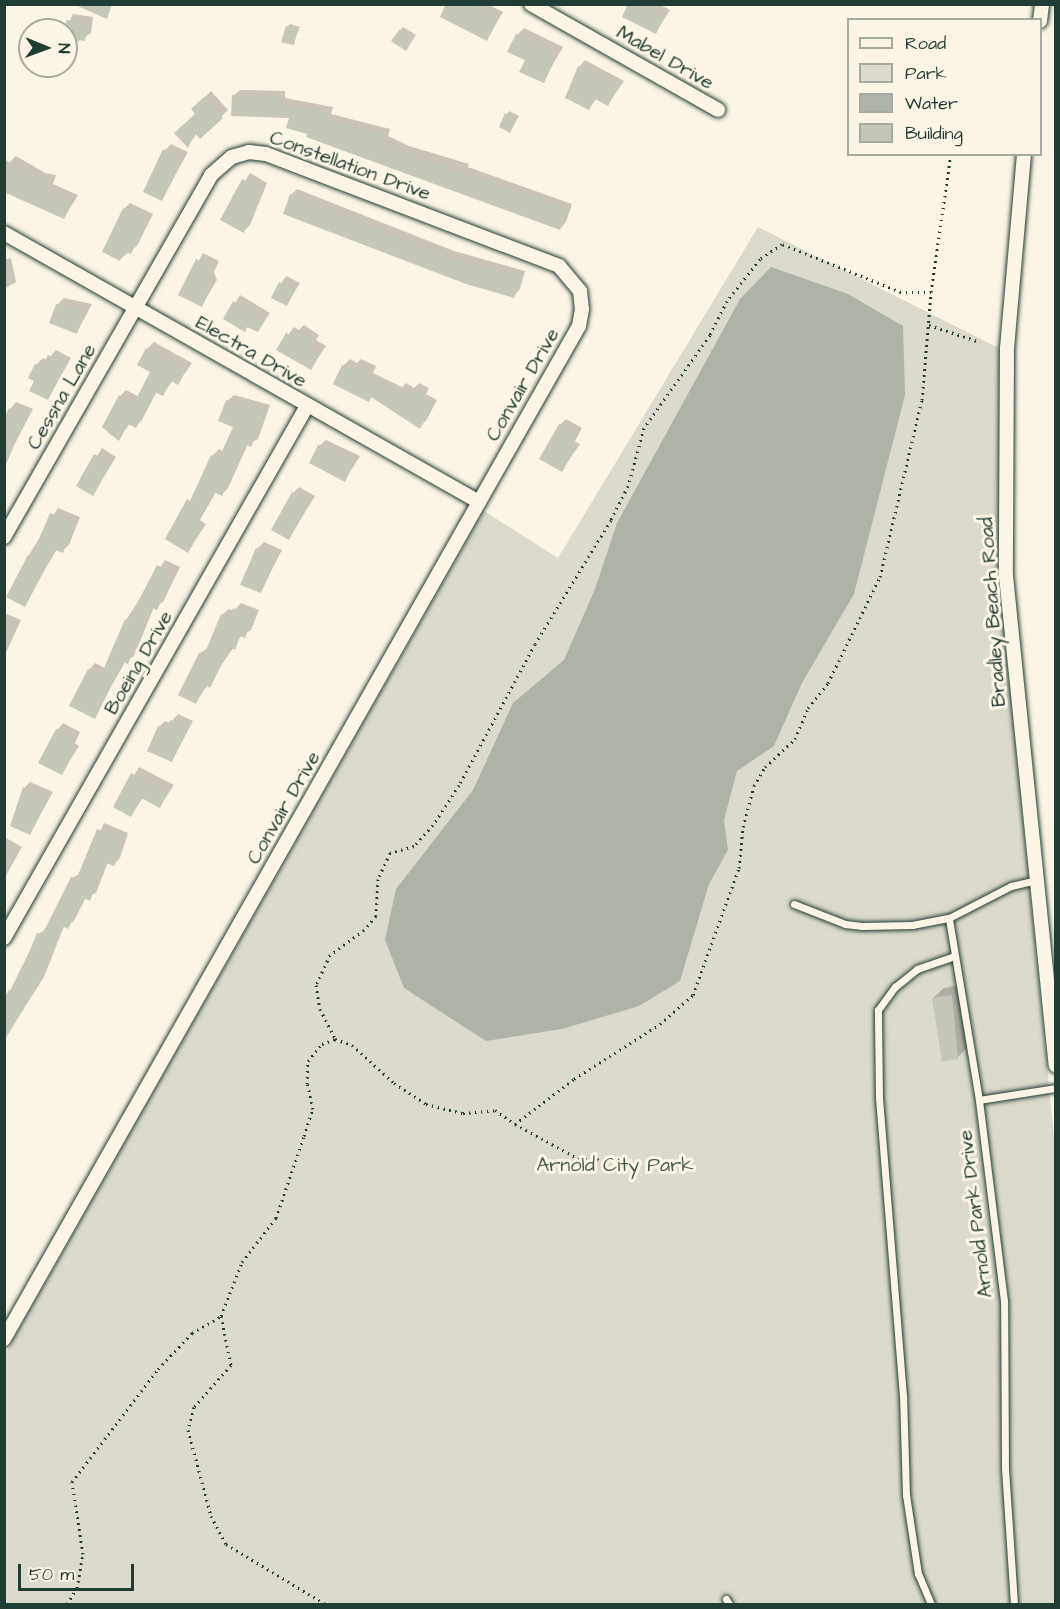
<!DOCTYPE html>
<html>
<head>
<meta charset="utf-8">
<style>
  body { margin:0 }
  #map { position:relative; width:1060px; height:1609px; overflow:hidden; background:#fcf5e5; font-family:"Architects Daughter",sans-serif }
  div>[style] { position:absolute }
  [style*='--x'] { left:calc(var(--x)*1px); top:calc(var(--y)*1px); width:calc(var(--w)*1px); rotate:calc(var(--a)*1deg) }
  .green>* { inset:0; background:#dcdacc }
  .water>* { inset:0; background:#aeb3a7 }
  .shadow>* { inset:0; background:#0003 }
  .building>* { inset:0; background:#c5c7b9 }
  .path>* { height:3px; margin-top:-1.5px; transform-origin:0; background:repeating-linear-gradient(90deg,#1f3d34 0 1.5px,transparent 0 6px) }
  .roads { filter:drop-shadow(0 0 2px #1f3d34) drop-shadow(0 0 2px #1f3d34) }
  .lane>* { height:7px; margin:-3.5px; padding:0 3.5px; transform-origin:3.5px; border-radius:3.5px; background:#fcf5e5 }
  .street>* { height:14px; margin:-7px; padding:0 7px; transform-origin:7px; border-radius:7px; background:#fcf5e5 }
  span { translate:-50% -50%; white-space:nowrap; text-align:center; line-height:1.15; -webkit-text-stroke:6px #fcf5e5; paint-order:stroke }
  .street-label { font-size:20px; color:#1f3d34 }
  .park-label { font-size:20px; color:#455c52 }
  .frame { position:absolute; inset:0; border:6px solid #1f3d34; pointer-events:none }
  .legend { position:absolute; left:847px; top:18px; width:195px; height:138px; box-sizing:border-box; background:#fcf5e5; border:2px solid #a4ab9e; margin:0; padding:8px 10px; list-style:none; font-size:18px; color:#1f3d34 }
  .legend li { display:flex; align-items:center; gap:12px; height:30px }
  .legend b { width:30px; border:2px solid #a4ab9e }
  .north { position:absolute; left:18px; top:18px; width:60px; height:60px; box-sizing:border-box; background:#fcf5e5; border:2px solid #a4ab9e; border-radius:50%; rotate:91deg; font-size:16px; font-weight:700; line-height:24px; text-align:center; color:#1f3d34 }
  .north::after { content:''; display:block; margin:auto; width:21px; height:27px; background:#1f3d34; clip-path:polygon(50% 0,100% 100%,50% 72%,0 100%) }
  .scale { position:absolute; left:18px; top:1564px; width:116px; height:27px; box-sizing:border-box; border:3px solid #1f3d34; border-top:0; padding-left:8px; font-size:18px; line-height:21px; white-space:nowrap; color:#1f3d34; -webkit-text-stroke:4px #fcf5e5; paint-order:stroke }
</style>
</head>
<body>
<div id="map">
  <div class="green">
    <i style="clip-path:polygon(758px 227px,999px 348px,999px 577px,1056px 1157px,1055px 1604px,5px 1604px,5px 1354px,484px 511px,558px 558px)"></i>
  </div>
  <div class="water">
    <i style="clip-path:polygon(771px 267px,848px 294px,903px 326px,905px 395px,854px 594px,802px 683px,774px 746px,737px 771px,724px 820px,728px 850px,709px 884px,680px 981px,639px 1006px,562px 1029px,486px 1041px,404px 988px,385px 940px,396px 889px,473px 790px,513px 703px,564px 660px,595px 589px,617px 523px,740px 299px)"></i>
  </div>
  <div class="shadow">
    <i style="clip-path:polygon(448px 4px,487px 4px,503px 12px,487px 39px)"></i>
    <i style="clip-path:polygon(630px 4px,658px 4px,670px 10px,656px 32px)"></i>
    <i style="clip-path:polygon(73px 14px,93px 17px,91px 33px,74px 44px,66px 43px,65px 30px)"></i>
    <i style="clip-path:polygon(290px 24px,300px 27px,293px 43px,287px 27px)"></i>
    <i style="clip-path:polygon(403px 27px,416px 35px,408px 46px,401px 29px)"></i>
    <i style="clip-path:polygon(524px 28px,563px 47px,543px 81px,517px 35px)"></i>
    <i style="clip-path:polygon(585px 60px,624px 81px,608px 104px,597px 98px,589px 108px,579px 67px)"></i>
    <i style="clip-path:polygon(240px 90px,285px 91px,285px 98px,333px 107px,331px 114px,390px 129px,388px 136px,409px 146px,469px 164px,468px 167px,572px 204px,566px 222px,560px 229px,309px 133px,291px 116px,233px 96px)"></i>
    <i style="clip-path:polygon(211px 91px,228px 110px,200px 137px,197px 133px,188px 146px,197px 113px,193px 109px)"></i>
    <i style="clip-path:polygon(509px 111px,519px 116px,510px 131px,507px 114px)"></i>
    <i style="clip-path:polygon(171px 144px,188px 152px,162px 199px,165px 150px)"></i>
    <i style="clip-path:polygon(16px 156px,45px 173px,56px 175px,53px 184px,78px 195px,64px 218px,4px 192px,4px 160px,9px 163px)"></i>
    <i style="clip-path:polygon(250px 173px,267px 183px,250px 225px,244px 231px,222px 219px)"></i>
    <i style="clip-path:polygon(297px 189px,454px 251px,525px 271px,520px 289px,514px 296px,291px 195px)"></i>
    <i style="clip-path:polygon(130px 203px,153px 214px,137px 246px,120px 259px,124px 209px)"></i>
    <i style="clip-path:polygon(203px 253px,219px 261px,214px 272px,217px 280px,202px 305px,180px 294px)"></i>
    <i style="clip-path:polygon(11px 258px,16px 282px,4px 289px,4px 260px)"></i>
    <i style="clip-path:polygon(286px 276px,300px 283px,287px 304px,273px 297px)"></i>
    <i style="clip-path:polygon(240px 295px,270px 313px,258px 331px,249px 326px,244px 330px,225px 319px)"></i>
    <i style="clip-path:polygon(64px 298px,92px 304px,77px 332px,57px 305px)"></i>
    <i style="clip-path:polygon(304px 325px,319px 335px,316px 340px,326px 346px,311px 368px,278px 349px,294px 327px,299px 330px)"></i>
    <i style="clip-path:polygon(154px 342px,192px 363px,178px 383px,173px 380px,163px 394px,157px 391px,142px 420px,136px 426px,130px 423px,119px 439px,108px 433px,120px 396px,126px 390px,138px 396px,152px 372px,147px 349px)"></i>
    <i style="clip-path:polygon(56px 350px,71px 358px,48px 399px,30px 377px,36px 365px,43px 358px,47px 360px)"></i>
    <i style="clip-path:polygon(350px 359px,357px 363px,361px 359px,376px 366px,373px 373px,402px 387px,406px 383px,414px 388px,419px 383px,429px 388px,426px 394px,437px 400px,426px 421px,419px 427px,372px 396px,369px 400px,343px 366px)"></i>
    <i style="clip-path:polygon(234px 395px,270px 405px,258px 439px,248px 444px,228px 488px,222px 494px,216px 492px,200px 520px,206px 524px,188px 551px,167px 539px,196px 493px,212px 456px,219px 449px,224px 452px,235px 426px,227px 401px)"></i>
    <i style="clip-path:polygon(16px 402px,33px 409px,12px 449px,10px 409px)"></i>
    <i style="clip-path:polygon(566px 419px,582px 428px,575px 441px,580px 444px,562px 470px,560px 425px)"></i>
    <i style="clip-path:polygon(326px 440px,360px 456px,345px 480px,319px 446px)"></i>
    <i style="clip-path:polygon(102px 448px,116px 457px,93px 494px,82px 480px)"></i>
    <i style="clip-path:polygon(299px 487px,315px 496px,289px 538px,293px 493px)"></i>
    <i style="clip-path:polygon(58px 508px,80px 517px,69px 545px,62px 551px,57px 549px,24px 605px,29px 555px)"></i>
    <i style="clip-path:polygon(264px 542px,282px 550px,261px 591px,257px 549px)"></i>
    <i style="clip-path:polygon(165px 560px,180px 567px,163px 602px,154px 607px,134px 656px,125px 662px,94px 717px,89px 670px,95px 663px,105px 668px,126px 620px)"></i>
    <i style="clip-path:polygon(241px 603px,259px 610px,251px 630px,242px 635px,196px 702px,200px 653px,208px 648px,222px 615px,229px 609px,234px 611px)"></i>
    <i style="clip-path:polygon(7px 614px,21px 620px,4px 657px,4px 616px)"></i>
    <i style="clip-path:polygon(178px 714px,193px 721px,172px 761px,159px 727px,165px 721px,170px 723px)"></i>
    <i style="clip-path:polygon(63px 723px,80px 732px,75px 743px,79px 746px,62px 773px,57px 730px)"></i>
    <i style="clip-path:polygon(139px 767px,174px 785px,160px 806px,143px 798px,131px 815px,115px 807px)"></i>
    <i style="clip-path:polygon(30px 782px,53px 792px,30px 833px,24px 788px)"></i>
    <i style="clip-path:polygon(104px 823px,128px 833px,120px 858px,114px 864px,108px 862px,96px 893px,86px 897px,74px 921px,64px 926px,44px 977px,4px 1039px,10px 991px,38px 934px,47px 929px,72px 878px,81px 873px)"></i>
    <i style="clip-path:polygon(6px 838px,22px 847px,4px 879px,4px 839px)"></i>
    <i style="clip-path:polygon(961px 985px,967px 1048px,957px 1058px,933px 998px,944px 988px)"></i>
  </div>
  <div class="building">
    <i style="clip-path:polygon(73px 4px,112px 4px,107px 19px)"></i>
    <i style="clip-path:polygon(446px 4px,469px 4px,498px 19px,487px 41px,440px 17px)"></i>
    <i style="clip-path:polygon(628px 4px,640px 4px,664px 17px,656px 34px,622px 17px)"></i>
    <i style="clip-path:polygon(66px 20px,88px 23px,85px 41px,66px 38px)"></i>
    <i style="clip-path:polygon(286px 26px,298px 29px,294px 45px,281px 42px)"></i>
    <i style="clip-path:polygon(400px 29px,414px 38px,406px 51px,391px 41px)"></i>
    <i style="clip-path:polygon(516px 34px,558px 53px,544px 83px,519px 72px,525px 60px,507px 52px)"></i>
    <i style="clip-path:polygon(578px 66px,618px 88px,608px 106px,595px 99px,589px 110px,565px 98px)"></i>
    <i style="clip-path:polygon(232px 95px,279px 97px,279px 104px,327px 113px,325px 121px,385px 135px,383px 142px,402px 152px,548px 202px,567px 211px,560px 230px,306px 137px,307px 134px,286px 128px,289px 118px,231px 116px)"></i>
    <i style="clip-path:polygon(204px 97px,223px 118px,200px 139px,195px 133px,188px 148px,174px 133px,195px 114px,191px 109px)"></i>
    <i style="clip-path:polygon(505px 113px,517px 119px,510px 133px,499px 127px)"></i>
    <i style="clip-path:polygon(163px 149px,183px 159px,162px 201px,143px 192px)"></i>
    <i style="clip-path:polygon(4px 159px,38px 179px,40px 176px,51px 182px,47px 190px,72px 202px,64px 219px,4px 192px)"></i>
    <i style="clip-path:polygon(242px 179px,261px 189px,244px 233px,220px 220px)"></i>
    <i style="clip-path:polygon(290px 194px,447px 257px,520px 277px,514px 298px,466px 284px,283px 214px)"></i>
    <i style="clip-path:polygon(123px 208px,147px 220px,131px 254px,124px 251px,120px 261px,102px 252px)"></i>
    <i style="clip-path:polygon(196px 259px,214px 268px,208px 279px,211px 288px,202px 307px,178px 295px)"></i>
    <i style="clip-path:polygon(279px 282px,295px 290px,287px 306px,271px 298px)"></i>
    <i style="clip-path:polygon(233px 301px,265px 320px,258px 332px,247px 327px,245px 332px,223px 319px)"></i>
    <i style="clip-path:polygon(56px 304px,86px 310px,77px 334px,49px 323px)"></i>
    <i style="clip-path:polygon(296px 331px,314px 341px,311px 347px,321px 353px,311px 370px,276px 350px,286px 333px,293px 336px)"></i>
    <i style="clip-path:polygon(146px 348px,186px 370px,178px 385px,171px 381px,163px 396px,155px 392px,136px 428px,128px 424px,119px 441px,102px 427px,119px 395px,133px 402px,136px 399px,150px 372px,137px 365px)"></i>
    <i style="clip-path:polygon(48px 355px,66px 364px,48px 400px,29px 391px,34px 381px,28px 378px,35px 364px,42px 367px)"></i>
    <i style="clip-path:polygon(354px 364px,371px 373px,367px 379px,396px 393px,399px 389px,408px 394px,411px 388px,424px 395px,420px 400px,432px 406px,420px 429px,371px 397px,369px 402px,333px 384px,342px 365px,351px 369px)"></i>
    <i style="clip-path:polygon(226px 400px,265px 412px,251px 447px,245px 444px,222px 496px,214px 492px,195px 527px,201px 530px,188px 553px,165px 539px,187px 499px,190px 501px,211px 455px,219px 458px,233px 427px,218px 421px)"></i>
    <i style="clip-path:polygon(9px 408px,27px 416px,4px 469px,4px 418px)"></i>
    <i style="clip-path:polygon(559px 424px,577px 434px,569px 448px,574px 451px,562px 472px,539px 459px)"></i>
    <i style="clip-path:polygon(318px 445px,354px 462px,345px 482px,309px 463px)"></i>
    <i style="clip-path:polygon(94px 454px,111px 464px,93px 496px,76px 486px)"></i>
    <i style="clip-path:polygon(292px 492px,310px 502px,289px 540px,271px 530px)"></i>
    <i style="clip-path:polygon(50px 513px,75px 524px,63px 553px,55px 550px,25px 607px,6px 597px,28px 555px,32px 556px)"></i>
    <i style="clip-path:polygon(256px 548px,277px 557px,261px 593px,240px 585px)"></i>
    <i style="clip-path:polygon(157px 565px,174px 574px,157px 610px,151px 607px,128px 664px,123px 662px,95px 719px,69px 706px,88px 669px,101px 675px,125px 619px,128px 621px)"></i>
    <i style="clip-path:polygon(233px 608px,253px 617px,245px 638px,240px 636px,235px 650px,230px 647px,210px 688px,205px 685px,196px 704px,178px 695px,199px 653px,204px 655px,221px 614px,229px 618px)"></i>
    <i style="clip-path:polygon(170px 720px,188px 728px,172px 762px,147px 751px,158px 726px,166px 730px)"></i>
    <i style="clip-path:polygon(56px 729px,75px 739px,69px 750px,74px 752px,62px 775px,38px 763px)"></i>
    <i style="clip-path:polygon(131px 773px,168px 792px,160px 808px,141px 798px,131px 817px,113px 807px)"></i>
    <i style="clip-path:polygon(23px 787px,48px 799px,30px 835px,10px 826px)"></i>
    <i style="clip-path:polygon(97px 829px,123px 840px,114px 866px,104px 862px,90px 901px,84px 898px,68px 929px,62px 926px,38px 985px,4px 1041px,4px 998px,9px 990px,13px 992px,37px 933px,42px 935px,71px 877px,76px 880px)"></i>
    <i style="clip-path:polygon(952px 995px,958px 1059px,942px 1062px,932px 998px)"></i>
  </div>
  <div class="path">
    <i style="--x:931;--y:292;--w:30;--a:180"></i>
    <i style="--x:901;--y:292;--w:128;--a:-158"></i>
    <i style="--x:782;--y:244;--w:27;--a:146"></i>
    <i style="--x:760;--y:259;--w:53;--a:128.2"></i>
    <i style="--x:727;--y:301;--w:38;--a:117"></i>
    <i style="--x:710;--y:335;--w:114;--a:125.4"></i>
    <i style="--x:644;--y:428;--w:60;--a:105.4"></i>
    <i style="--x:628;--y:486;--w:38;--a:117"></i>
    <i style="--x:611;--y:520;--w:145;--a:121.5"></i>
    <i style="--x:535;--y:644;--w:160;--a:118.3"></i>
    <i style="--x:459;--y:785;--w:48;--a:123"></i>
    <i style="--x:433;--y:825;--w:28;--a:132"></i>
    <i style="--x:414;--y:846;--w:25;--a:164"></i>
    <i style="--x:390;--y:853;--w:29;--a:115"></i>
    <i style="--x:378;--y:879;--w:37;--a:93"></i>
    <i style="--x:376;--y:916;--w:18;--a:131"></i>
    <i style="--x:364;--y:930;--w:42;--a:143.7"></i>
    <i style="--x:330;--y:955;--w:33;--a:115"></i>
    <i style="--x:316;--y:985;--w:24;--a:81"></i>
    <i style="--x:320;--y:1009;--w:34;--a:63"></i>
    <i style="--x:335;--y:1039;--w:18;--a:19"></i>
    <i style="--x:352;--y:1045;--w:57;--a:42.1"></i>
    <i style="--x:394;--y:1083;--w:38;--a:33"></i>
    <i style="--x:426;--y:1104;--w:38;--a:14"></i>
    <i style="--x:463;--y:1113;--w:32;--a:-5"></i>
    <i style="--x:495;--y:1110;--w:24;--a:35"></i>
    <i style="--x:515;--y:1124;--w:74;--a:-37.3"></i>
    <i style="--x:574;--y:1079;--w:102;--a:-32.6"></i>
    <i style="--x:660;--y:1024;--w:44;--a:-41.3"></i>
    <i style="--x:693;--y:995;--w:135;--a:-70.1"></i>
    <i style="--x:739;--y:868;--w:41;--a:-84.4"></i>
    <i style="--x:743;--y:827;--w:42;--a:-75"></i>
    <i style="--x:754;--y:786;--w:22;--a:-60"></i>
    <i style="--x:765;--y:767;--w:41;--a:-43"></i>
    <i style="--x:795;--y:739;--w:34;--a:-67"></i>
    <i style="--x:808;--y:708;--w:32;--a:-51"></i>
    <i style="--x:828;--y:683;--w:118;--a:-63.9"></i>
    <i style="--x:880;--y:577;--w:182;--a:-76.7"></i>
    <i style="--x:922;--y:400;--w:108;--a:-85.2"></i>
    <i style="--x:931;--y:292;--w:139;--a:-81.8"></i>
    <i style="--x:929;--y:325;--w:54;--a:18.4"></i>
    <i style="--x:515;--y:1124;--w:73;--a:28.7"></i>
    <i style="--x:579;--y:1159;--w:45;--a:1.3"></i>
    <i style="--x:221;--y:1316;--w:50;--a:78.5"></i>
    <i style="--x:231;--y:1365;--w:56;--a:131.4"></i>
    <i style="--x:194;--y:1407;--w:24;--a:105"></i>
    <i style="--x:188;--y:1430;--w:89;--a:75"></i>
    <i style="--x:211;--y:1516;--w:32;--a:62"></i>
    <i style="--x:226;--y:1544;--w:116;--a:31.2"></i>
    <i style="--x:67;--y:1604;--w:19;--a:-58"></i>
    <i style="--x:77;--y:1588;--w:35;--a:-80"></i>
    <i style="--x:83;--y:1554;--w:73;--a:-98.7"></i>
    <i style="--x:72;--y:1482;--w:142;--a:-52.7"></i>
    <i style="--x:158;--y:1369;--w:50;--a:-46.6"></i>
    <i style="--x:192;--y:1333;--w:34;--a:-30"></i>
    <i style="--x:221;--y:1316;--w:58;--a:-68.7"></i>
    <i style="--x:242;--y:1262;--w:56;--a:-52.3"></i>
    <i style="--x:276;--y:1218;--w:87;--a:-71.1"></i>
    <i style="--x:304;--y:1136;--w:28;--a:-72"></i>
    <i style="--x:313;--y:1109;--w:26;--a:-103"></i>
    <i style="--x:307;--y:1084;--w:23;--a:-88"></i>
    <i style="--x:308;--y:1061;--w:22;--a:-51"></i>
    <i style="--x:322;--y:1044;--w:14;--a:-21"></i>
  </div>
  <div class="roads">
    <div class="lane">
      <i style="--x:794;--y:904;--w:55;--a:21.4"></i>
      <i style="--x:845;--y:924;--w:17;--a:7"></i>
      <i style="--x:862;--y:926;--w:50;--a:-1.1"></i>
      <i style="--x:912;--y:925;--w:38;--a:-11"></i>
      <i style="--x:979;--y:1100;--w:78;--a:-8.9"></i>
      <i style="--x:726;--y:1599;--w:6;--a:59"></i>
      <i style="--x:931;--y:1604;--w:33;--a:-113"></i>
      <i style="--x:918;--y:1574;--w:80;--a:-98.6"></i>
      <i style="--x:906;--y:1495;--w:99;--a:-91.7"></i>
      <i style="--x:903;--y:1396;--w:299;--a:-94.6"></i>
      <i style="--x:879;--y:1098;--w:88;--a:-90.7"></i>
      <i style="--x:878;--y:1010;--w:29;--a:-54"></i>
      <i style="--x:895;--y:987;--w:28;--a:-39"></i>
      <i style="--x:917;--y:969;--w:39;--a:-19"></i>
      <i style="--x:1014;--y:1604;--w:136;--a:-93.8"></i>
      <i style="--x:1005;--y:1468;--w:167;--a:-90.3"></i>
      <i style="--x:1004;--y:1301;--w:203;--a:-97.1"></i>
      <i style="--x:979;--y:1100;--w:184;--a:-99.4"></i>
      <i style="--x:949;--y:918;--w:70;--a:-27.3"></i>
      <i style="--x:1011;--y:886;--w:27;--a:-13"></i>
    </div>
    <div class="street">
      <i style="--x:531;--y:4;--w:215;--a:29.5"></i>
      <i style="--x:1040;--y:21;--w:17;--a:-83"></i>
      <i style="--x:1024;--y:154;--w:195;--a:95"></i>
      <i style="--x:1007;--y:348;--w:228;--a:90.3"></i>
      <i style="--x:1006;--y:576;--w:492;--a:84.2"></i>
      <i style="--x:4;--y:233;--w:546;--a:29.52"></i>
      <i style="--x:4;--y:537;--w:417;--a:-60.2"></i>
      <i style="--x:211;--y:175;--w:28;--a:-41"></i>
      <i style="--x:232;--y:157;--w:18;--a:-16"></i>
      <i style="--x:249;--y:152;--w:17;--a:7"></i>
      <i style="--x:266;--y:154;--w:314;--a:20.9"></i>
      <i style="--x:559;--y:266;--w:33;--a:50"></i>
      <i style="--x:580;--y:291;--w:18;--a:84"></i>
      <i style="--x:582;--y:309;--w:17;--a:100"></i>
      <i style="--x:579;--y:326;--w:1165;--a:119.58"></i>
      <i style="--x:4;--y:938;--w:612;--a:-60.34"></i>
    </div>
  </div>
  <div class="street-label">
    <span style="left:665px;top:58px;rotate:30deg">Mabel Drive</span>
    <span style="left:350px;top:166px;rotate:20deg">Constellation Drive</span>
    <span style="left:251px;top:352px;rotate:30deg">Electra Drive</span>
    <span style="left:523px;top:385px;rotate:-60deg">Convair Drive</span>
    <span style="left:62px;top:397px;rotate:-60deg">Cessna Lane</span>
    <span style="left:993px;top:612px;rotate:-94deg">Bradley Beach Road</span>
    <span style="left:139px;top:663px;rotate:-60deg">Boeing Drive</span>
    <span style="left:284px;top:808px;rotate:-60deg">Convair Drive</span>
    <span style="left:976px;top:1214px;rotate:-97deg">Arnold Park Drive</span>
  </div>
  <div class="park-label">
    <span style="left:615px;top:1165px">Arnold City Park</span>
  </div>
  <div class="frame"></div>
  <ul class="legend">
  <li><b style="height:8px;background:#fcf5e5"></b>Road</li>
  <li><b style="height:16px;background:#dcdacc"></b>Park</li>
  <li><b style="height:16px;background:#aeb3a7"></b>Water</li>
  <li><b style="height:16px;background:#c5c7b9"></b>Building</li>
  </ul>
  <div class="north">N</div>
  <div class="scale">50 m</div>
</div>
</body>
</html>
